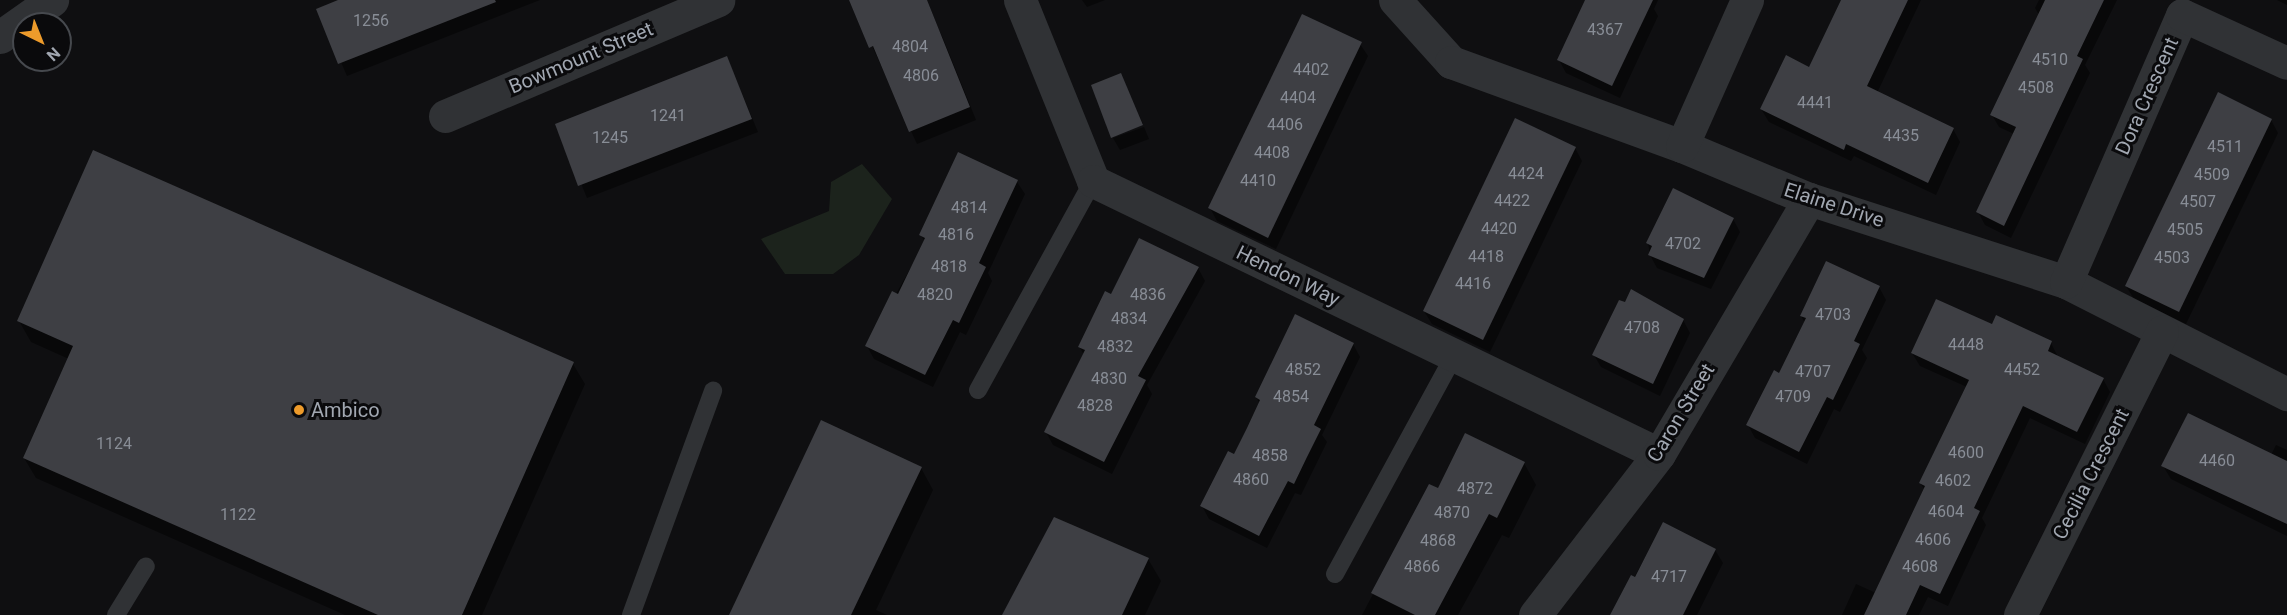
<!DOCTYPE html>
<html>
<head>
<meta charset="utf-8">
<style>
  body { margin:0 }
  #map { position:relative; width:2287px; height:615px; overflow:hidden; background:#0f0f11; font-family:Roboto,sans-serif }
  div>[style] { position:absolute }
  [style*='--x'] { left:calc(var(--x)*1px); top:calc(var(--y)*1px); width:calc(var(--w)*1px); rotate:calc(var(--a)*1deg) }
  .green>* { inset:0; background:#1c231c }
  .shadow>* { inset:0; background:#0007 }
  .building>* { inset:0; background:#3e3f44 }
  .service>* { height:18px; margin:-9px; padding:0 9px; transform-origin:9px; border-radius:9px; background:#303235 }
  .minor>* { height:33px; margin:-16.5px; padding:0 16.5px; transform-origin:16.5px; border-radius:16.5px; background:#303235 }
  .tertiary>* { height:33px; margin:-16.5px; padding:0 16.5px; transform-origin:16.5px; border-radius:16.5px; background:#303235 }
  .dots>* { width:16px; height:16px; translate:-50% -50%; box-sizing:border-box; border:3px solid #0a0a0c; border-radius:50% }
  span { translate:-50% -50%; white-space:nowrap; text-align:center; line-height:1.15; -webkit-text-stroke:6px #0a0a0c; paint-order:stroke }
  .number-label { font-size:16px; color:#888d96 }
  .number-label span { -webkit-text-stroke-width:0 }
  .street-label { font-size:20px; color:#a1a7b1 }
  .poi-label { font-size:20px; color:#a1a7b1 }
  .left { translate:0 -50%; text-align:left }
  .north { position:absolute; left:12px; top:12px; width:60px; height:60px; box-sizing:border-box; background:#0a0a0c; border:2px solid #46494e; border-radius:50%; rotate:137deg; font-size:16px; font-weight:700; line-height:24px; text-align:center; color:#a1a7b1 }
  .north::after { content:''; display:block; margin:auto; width:21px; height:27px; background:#ed9b2b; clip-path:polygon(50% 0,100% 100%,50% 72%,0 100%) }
</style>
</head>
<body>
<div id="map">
  <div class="green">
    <i style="clip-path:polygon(862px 164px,892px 199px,859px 255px,833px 274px,785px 274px,761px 239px,829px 211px,831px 182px)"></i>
  </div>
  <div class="shadow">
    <i style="clip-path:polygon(341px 0,540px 0,347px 76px,318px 9px)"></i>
    <i style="clip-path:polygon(851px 0,921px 0,942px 36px,976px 120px,917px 144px)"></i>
    <i style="clip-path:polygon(1082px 0,1105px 0,1087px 7px)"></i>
    <i style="clip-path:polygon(1587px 0,1658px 0,1654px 9px,1658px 16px,1620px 98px,1566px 73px,1559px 60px)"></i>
    <i style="clip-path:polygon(1843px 0,1921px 0,1877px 93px,1953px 129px,1960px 142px,1936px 195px,1854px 156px,1851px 161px,1769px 122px,1761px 109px,1810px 69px)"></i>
    <i style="clip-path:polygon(2039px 0,2117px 0,2085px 65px,2090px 73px,2011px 238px,1985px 225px,1978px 212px,2014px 134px,1999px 127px,1992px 115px,2039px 15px,2035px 8px)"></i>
    <i style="clip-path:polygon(2277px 0,2287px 0,2287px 5px)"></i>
    <i style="clip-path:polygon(1360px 44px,1368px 56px,1276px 249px,1217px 221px,1210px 208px)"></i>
    <i style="clip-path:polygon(727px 58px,758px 132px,587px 198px,557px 125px)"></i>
    <i style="clip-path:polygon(1121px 75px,1143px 124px,1112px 136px)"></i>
    <i style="clip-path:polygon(2271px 120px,2278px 133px,2186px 324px,2134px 299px,2126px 286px)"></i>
    <i style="clip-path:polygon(1144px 127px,1149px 139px,1120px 150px,1113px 138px)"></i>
    <i style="clip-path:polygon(1575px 148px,1582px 161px,1490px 352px,1432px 324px,1424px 311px)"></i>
    <i style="clip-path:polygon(94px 152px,573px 364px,585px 384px,482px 615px,345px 615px,36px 478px,24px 458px,69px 359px,31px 342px,19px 321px)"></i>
    <i style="clip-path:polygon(959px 154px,1017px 182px,1025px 194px,988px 273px,992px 281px,966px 335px,960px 332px,933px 387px,874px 359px,867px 346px,925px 242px,921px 235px)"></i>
    <i style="clip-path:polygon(1733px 219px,1740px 232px,1711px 289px,1657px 268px,1650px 255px,1648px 243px)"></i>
    <i style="clip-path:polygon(1198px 268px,1205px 281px,1147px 385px,1152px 394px,1112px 474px,1053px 445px,1046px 432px,1084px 355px,1079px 346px,1112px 296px)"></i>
    <i style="clip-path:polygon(1879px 287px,1886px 300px,1862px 350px,1867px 358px,1840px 412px,1834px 409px,1807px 464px,1755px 438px,1748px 425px,1779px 375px,1805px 323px,1801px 316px)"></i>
    <i style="clip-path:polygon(1683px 320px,1690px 333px,1660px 396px,1601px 367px,1594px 355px)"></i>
    <i style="clip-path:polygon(1992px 326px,2051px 343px,2058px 357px,2103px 379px,2110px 392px,2085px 444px,2030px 418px,1982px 518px,1986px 525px,1948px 606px,1928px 597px,1919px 615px,1842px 615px,1856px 584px,1876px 593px,1925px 490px,1920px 483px,1967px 387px,1920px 366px,1912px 353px)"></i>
    <i style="clip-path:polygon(1353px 344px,1360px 357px,1322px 435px,1327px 442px,1301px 495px,1295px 493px,1267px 548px,1209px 519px,1202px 506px,1234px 456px,1260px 404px,1256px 397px)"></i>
    <i style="clip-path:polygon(2276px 445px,2287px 450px,2287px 536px,2171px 479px,2163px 466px,2271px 455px)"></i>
    <i style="clip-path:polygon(1524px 463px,1536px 485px,1509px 538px,1502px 535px,1458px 615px,1362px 615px,1430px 486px,1439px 490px)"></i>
    <i style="clip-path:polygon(921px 468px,933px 490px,876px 610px,887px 615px,731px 615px)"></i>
    <i style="clip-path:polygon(1664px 524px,1715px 550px,1723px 563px,1697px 615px,1613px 615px)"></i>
    <i style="clip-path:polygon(1148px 559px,1161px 581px,1145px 615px,1003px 615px)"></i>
  </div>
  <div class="building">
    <i style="clip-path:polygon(338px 0,495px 0,496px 2px,338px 64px,316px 9px)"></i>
    <i style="clip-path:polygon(849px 0,927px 0,970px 107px,909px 132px,873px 46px,869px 48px)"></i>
    <i style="clip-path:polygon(1585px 0,1653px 0,1612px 86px,1557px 60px)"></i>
    <i style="clip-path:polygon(1841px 0,1908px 0,1867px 86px,1954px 128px,1928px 183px,1846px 144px,1844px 150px,1760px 109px,1786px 55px,1809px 67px)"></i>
    <i style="clip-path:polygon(2045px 0,2104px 0,2077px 56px,2083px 59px,2004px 226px,1976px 212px,2016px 127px,1990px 115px)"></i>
    <i style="clip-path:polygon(1302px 14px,1362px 42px,1268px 238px,1208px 208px)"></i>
    <i style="clip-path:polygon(727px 56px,752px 119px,578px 186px,555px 124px)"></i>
    <i style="clip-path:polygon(1121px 73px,1143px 125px,1111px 138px,1091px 85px)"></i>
    <i style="clip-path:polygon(2218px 92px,2272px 119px,2179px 312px,2125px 286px)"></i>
    <i style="clip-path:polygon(1515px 118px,1576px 147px,1483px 340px,1423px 311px)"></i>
    <i style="clip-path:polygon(93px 150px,574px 362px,462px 615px,378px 615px,23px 458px,73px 346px,17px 321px)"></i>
    <i style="clip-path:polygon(958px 152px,1018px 180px,979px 263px,986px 267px,959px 323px,953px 320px,925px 375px,865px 346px,892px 291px,898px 294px,925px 238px,919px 235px)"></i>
    <i style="clip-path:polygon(1673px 188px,1734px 218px,1704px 278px,1648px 255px,1652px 246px,1646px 243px)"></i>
    <i style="clip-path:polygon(1139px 238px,1199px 267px,1138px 376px,1146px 380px,1104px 462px,1044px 432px,1085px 350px,1078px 347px,1105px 291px,1111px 294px)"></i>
    <i style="clip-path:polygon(1826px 261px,1880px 286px,1854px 341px,1860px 344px,1833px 400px,1827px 397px,1799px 452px,1746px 425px,1774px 370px,1779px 373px,1806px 318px,1800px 316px)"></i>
    <i style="clip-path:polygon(1631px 289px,1684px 319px,1653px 384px,1592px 355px,1619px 300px,1625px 302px)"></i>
    <i style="clip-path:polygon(1936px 299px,1992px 324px,1996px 315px,2052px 341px,2048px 351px,2104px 378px,2077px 432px,2023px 406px,1974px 508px,1980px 511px,1940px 594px,1920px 585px,1906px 615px,1864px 615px,1925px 486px,1919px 483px,1969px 380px,1911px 353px)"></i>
    <i style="clip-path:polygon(1295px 314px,1354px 343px,1314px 425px,1321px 429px,1307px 457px,1294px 484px,1288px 481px,1259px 536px,1200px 506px,1228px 451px,1234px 454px,1247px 428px,1260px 400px,1255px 397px)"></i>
    <i style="clip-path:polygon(2188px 413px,2287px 461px,2287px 524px,2161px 466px)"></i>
    <i style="clip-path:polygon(821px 420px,922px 467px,851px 615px,729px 615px)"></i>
    <i style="clip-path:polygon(1465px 433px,1525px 462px,1497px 518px,1489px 514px,1435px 615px,1415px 615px,1371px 593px,1429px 484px,1438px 488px)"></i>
    <i style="clip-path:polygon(1054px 517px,1149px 558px,1122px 615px,1002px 615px)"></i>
    <i style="clip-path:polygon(1663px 522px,1716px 549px,1683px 615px,1610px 615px,1631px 575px,1635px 577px)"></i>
  </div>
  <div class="service">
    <i style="--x:978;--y:390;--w:239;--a:-61.2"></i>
    <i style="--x:1335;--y:574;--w:248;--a:-61.4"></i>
    <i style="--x:116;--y:615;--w:57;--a:-58.5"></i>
    <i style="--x:631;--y:615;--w:239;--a:-69.9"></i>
  </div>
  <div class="minor">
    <i style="--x:1020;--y:0;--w:195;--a:68"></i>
    <i style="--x:1093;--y:181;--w:628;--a:25.75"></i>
    <i style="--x:1395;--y:0;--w:84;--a:47.9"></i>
    <i style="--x:1451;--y:62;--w:246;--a:20"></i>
    <i style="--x:1682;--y:146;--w:138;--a:22.7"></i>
    <i style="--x:1809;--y:199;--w:270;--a:17.9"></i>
    <i style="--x:2066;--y:282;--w:248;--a:26.9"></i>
    <i style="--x:445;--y:116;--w:297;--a:-23"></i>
    <i style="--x:1682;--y:146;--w:160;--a:-66"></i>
    <i style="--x:2066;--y:282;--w:291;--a:-66.5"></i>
    <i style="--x:2182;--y:15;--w:115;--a:24.6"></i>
    <i style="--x:1535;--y:615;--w:203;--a:-52.4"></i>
    <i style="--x:1659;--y:454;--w:296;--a:-59.5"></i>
    <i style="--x:2020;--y:615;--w:317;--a:-63.4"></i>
  </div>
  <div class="tertiary">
    <i style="--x:0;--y:37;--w:64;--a:-35.4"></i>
  </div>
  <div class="dots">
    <i style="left:299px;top:410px;background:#ed9b2b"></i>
  </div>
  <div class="number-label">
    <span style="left:371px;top:21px">1256</span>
    <span style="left:1605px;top:30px">4367</span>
    <span style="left:910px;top:47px">4804</span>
    <span style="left:2050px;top:60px">4510</span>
    <span style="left:1311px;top:70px">4402</span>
    <span style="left:921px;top:76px">4806</span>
    <span style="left:2036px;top:88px">4508</span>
    <span style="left:1298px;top:98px">4404</span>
    <span style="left:1815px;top:103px">4441</span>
    <span style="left:668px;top:116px">1241</span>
    <span style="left:1285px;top:125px">4406</span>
    <span style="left:1901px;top:136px">4435</span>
    <span style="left:610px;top:138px">1245</span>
    <span style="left:2225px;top:147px">4511</span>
    <span style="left:1272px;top:153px">4408</span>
    <span style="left:1526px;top:174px">4424</span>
    <span style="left:2212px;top:175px">4509</span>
    <span style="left:1258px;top:181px">4410</span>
    <span style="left:1512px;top:201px">4422</span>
    <span style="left:2198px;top:202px">4507</span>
    <span style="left:969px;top:208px">4814</span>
    <span style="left:1499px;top:229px">4420</span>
    <span style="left:2185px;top:230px">4505</span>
    <span style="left:956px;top:235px">4816</span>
    <span style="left:1683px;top:244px">4702</span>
    <span style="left:1486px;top:257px">4418</span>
    <span style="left:2172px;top:258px">4503</span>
    <span style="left:949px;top:267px">4818</span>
    <span style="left:1473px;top:284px">4416</span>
    <span style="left:935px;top:295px">4820</span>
    <span style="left:1148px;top:295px">4836</span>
    <span style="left:1833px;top:315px">4703</span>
    <span style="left:1129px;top:319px">4834</span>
    <span style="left:1642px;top:328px">4708</span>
    <span style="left:1966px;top:345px">4448</span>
    <span style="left:1115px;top:347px">4832</span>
    <span style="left:1303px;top:370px">4852</span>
    <span style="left:2022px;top:370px">4452</span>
    <span style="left:1813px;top:372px">4707</span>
    <span style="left:1109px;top:379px">4830</span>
    <span style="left:1291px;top:397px">4854</span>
    <span style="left:1793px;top:397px">4709</span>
    <span style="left:1095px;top:406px">4828</span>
    <span style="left:114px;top:444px">1124</span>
    <span style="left:1966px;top:453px">4600</span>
    <span style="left:1270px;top:456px">4858</span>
    <span style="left:2217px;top:461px">4460</span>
    <span style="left:1251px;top:480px">4860</span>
    <span style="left:1953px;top:481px">4602</span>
    <span style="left:1475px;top:489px">4872</span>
    <span style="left:1946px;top:512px">4604</span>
    <span style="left:1452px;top:513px">4870</span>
    <span style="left:238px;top:515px">1122</span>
    <span style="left:1933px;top:540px">4606</span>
    <span style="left:1438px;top:541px">4868</span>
    <span style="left:1422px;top:567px">4866</span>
    <span style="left:1920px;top:567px">4608</span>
    <span style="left:1669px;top:577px">4717</span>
  </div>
  <div class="street-label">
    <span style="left:581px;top:58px;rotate:-23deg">Bowmount Street</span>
    <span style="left:2147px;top:96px;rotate:-66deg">Dora Crescent</span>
    <span style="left:1834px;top:205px;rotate:18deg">Elaine Drive</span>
    <span style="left:1288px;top:276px;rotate:26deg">Hendon Way</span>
    <span style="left:1681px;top:413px;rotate:-59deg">Caron Street</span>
    <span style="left:2091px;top:474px;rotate:-63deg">Cecilia Crescent</span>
  </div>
  <div class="poi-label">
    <span class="left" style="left:311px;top:410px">Ambico</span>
  </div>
  <div class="north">N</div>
</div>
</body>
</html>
